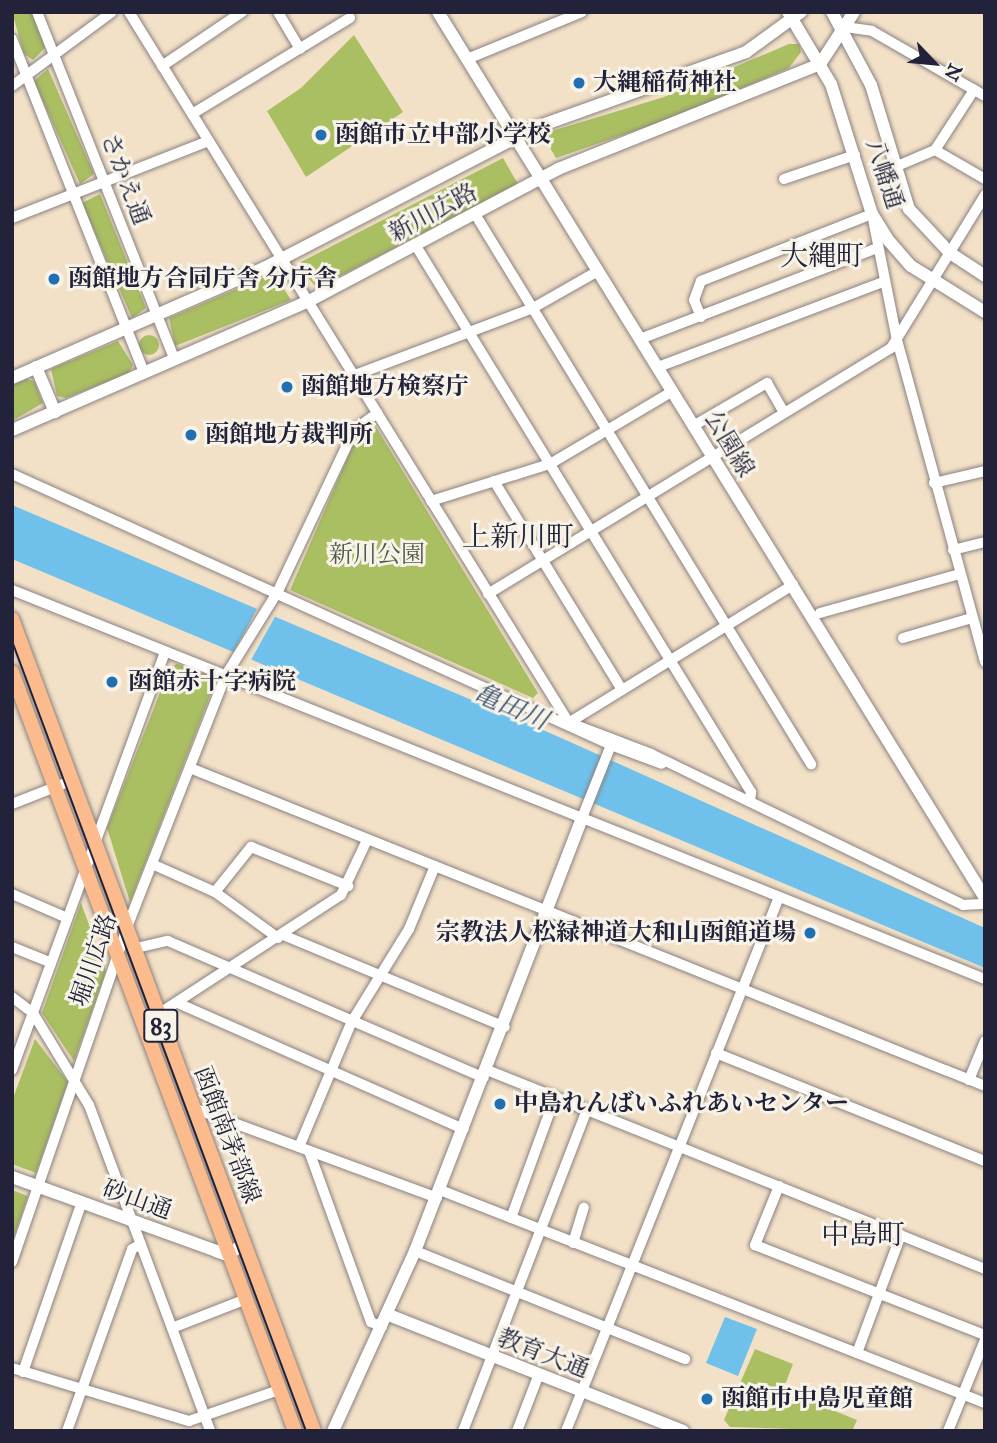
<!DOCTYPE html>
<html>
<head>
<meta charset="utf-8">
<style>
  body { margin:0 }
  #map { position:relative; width:997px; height:1443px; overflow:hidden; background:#f3e1c7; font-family:"IM FELL Great Primer","Noto Serif JP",serif }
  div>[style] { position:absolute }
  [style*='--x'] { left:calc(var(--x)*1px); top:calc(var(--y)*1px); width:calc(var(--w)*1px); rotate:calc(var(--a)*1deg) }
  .green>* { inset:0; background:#aabe62 }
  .round { border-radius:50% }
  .water>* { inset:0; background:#6fc1eb }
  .pier>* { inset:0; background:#f3e1c7 }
  .roads { filter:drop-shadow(0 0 2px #8a8281) drop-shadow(0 0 2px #8a8281) }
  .minor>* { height:10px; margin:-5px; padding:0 5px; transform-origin:5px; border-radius:5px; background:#fff }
  .tertiary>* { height:12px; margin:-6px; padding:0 6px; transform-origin:6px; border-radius:6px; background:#fff }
  .primary>* { height:14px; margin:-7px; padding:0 7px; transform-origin:7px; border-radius:7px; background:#fbbb8c }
  .tram>* { height:2px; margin:-1px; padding:0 1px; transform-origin:1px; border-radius:1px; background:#22223b }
  .dots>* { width:19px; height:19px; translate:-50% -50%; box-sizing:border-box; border:4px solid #f7f3e8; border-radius:50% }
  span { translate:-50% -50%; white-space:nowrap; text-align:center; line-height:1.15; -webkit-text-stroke:6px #f7f3e8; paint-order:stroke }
  .shield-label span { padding:2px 5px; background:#f7f3e8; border:2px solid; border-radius:5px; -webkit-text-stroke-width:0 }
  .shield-label { font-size:23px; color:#22223b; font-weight:700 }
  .poi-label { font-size:24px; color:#22223b; font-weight:700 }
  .left { translate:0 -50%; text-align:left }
  .right { translate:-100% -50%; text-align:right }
  .street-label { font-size:24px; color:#22223b }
  .park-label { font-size:24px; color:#525949 }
  .water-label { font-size:26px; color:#395270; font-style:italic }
  .quarter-label { font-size:28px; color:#22223b }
  .frame { position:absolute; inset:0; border:14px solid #22223b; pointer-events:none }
  .north { position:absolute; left:899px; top:28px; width:70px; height:70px; -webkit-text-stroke:5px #f7f3e8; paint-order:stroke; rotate:116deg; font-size:19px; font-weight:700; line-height:28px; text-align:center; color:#22223b }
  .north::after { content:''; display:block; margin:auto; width:24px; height:32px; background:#22223b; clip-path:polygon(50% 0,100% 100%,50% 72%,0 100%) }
</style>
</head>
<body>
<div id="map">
  <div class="green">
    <i style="clip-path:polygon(12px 12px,32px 12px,45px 48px,33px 60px,24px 54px)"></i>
    <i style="clip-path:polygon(354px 35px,403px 112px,306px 177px,267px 111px,301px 88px)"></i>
    <i style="clip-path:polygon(789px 44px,799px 44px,801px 52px,789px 68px,672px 118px,556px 158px,542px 134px,664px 97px)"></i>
    <i style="clip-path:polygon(48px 69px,94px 174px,80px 184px,34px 81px)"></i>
    <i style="clip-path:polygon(503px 158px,518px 184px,317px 288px,299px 268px,301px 262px)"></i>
    <i style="clip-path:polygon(100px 194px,146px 308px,132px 318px,82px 203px)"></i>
    <i style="clip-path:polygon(274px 273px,291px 300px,175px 346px,169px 318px)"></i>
    <i class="round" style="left:139px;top:335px;width:20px;height:20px"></i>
    <i style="clip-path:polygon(118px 341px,133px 365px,129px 373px,66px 398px,57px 396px,51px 369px)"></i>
    <i style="clip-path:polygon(26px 379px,34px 381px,43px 403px,12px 421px,12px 385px)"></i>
    <i style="clip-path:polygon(376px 427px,538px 693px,533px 698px,290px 590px,357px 436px)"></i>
    <i style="clip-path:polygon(177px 664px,217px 678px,130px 902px,107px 828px,170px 667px)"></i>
    <i style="clip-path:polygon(81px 903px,106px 971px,74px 1061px,42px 1013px)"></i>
    <i style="clip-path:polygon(35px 1039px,68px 1082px,36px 1173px,12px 1164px,12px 1101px)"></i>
    <i style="clip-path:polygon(12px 1190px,28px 1196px,12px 1242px)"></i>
    <i style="clip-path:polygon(755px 1349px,793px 1364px,783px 1390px,857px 1420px,852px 1431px,730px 1427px,724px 1420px)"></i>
  </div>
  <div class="water">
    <i style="clip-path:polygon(12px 505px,559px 737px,985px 928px,985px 968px,12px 559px)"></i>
    <i style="clip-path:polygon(725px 1317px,757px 1329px,738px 1376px,706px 1363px)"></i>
  </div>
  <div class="pier">
    <i style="clip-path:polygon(258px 607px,276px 615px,251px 660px,233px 653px)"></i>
  </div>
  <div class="roads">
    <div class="minor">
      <i style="--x:37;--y:12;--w:374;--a:68.4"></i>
      <i style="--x:129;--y:12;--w:836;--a:58.25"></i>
      <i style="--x:278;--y:12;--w:43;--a:59.3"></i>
      <i style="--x:845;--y:27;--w:27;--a:8"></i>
      <i style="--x:872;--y:31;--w:130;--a:29.9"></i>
      <i style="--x:12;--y:39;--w:359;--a:68.4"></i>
      <i style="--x:467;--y:59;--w:124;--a:-22.2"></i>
      <i style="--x:162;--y:66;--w:97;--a:-34"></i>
      <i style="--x:12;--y:86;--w:124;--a:-36.5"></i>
      <i style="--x:192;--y:114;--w:185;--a:-31.3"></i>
      <i style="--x:935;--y:150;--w:58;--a:30.1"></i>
      <i style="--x:895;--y:167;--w:43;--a:-23"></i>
      <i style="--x:935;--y:150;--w:72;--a:-57"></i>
      <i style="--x:784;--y:179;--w:75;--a:-18.7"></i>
      <i style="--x:475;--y:214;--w:645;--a:58.58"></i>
      <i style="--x:12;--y:218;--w:211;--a:-21.4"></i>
      <i style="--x:416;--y:246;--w:641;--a:58.47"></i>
      <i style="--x:751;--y:792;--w:10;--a:96"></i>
      <i style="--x:701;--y:317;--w:18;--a:-112"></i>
      <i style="--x:694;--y:300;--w:20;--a:-70"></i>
      <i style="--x:701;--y:281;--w:184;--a:-21.4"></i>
      <i style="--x:872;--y:214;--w:128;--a:78.8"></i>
      <i style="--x:897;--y:340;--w:334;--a:74.7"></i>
      <i style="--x:640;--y:339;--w:251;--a:-21"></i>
      <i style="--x:658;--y:367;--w:241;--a:-20.7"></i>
      <i style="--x:355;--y:375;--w:190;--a:-20.6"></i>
      <i style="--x:533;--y:308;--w:75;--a:-29.6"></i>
      <i style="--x:693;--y:426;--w:86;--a:-30.2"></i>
      <i style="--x:767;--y:383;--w:34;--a:60"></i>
      <i style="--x:12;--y:474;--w:657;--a:24.34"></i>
      <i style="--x:611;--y:745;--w:79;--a:111.7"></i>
      <i style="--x:494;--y:481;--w:245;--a:58.5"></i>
      <i style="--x:934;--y:483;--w:52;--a:-13.2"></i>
      <i style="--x:431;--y:501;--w:125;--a:-17.3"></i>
      <i style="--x:550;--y:464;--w:143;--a:-30.7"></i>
      <i style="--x:953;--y:550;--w:33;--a:-14"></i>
      <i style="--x:12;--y:590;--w:1048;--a:21.79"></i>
      <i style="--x:488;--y:594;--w:472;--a:-31.4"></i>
      <i style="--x:891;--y:348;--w:180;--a:-58.4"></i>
      <i style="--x:820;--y:613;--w:145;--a:-15.6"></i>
      <i style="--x:903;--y:638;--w:72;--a:-16.2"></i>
      <i style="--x:570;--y:722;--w:262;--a:-31.6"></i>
      <i style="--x:570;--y:723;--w:87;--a:20.9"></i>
      <i style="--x:651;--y:754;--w:347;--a:25.8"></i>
      <i style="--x:963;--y:905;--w:22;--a:-3"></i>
      <i style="--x:611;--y:745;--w:54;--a:20.4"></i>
      <i style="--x:190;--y:768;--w:856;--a:21.8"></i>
      <i style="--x:12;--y:804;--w:66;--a:-21.5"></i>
      <i style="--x:152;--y:864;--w:69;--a:24"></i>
      <i style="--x:215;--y:892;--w:78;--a:36.1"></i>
      <i style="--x:215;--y:892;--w:58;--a:-51.3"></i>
      <i style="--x:251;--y:847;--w:105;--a:21.9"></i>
      <i style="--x:12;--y:894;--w:58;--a:23.5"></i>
      <i style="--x:283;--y:935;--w:240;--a:22.5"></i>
      <i style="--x:12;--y:947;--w:40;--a:22"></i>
      <i style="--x:132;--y:949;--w:37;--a:-13"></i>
      <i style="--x:168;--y:941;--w:344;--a:23.4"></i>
      <i style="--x:12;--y:997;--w:26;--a:37"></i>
      <i style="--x:33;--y:1013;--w:108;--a:58.7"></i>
      <i style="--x:89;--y:1105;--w:348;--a:69.6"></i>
      <i style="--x:180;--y:1004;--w:310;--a:23.8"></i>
      <i style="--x:143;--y:1024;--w:236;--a:-33.1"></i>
      <i style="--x:341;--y:895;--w:61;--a:-64.7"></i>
      <i style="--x:716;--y:1053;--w:290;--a:21.9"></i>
      <i style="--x:12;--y:1070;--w:445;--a:-69.9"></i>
      <i style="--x:487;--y:1070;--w:536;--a:21.78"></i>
      <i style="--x:969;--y:1080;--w:42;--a:-67.7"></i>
      <i style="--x:193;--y:1108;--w:260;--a:20.2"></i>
      <i style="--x:299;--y:1147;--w:134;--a:-67.2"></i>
      <i style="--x:351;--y:1023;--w:110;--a:-58.3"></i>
      <i style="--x:409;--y:929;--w:68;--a:-67.6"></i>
      <i style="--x:309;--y:1151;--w:182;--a:70.1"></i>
      <i style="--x:371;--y:1322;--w:12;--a:24"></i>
      <i style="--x:779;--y:1186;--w:64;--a:112.1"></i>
      <i style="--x:755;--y:1245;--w:247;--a:21.4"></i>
      <i style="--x:440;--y:1190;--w:585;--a:21.35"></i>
      <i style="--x:511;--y:1218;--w:129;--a:-70"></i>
      <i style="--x:573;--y:1243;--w:37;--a:-73"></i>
      <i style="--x:415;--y:1251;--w:291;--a:21.8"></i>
      <i style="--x:12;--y:1262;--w:365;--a:-71"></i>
      <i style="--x:131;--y:917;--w:260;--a:-68.6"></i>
      <i style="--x:226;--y:675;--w:99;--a:-58.2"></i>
      <i style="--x:278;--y:591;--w:178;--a:-64.7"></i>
      <i style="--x:354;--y:430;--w:29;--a:-36"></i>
      <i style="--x:172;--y:1328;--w:77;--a:-21.3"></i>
      <i style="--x:857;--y:1353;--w:126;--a:-69.6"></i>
      <i style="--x:12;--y:1368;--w:185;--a:16.7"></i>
      <i style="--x:189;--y:1421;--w:95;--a:-19"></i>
      <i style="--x:23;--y:1372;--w:180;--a:-70.9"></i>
      <i style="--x:67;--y:1431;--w:193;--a:-70.3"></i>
      <i style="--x:132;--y:1249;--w:10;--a:-29"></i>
      <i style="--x:463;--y:1431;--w:344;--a:-68.9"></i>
      <i style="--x:517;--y:1431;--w:61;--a:-68.9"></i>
      <i style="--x:566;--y:1431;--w:575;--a:-68.25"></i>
      <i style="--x:948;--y:1431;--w:98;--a:-67.9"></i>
    </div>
    <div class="tertiary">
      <i style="--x:438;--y:12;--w:1041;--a:58.31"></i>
      <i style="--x:788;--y:12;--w:84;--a:59.2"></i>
      <i style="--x:831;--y:84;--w:136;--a:72.5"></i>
      <i style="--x:872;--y:214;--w:32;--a:58"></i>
      <i style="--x:889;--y:241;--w:33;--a:49"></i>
      <i style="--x:911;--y:266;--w:87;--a:31.9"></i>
      <i style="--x:832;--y:12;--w:83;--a:61.9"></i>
      <i style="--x:871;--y:85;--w:130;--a:73"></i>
      <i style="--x:909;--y:209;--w:60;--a:47"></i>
      <i style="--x:950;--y:253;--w:42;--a:33.3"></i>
      <i style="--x:36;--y:367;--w:49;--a:67.1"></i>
      <i style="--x:12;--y:378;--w:275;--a:-23.6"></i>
      <i style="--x:264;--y:268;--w:304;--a:-27.4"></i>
      <i style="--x:534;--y:128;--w:225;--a:-19.7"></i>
      <i style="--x:746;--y:52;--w:68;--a:-36"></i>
      <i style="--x:12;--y:430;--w:324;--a:-23.5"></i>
      <i style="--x:309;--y:301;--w:282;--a:-27.9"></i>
      <i style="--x:558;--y:169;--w:282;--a:-21.8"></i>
      <i style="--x:820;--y:64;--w:62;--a:-56.8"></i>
      <i style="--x:12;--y:1177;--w:217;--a:19.9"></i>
      <i style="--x:216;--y:1251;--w:12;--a:20"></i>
      <i style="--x:227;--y:1255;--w:20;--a:-33"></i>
      <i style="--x:389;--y:1315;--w:316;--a:21.5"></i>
      <i style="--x:333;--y:1431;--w:198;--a:-65.5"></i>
      <i style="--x:415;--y:1251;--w:464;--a:-68.9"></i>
    </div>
    <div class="primary">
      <i style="--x:12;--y:619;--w:866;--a:69.6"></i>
      <i style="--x:12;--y:672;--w:810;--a:69.55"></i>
    </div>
  </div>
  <div class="tram">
    <i style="--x:12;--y:641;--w:843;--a:69.59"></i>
  </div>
  <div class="dots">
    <i style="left:579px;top:83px;background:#1f6fb2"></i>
    <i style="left:321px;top:135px;background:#1f6fb2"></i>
    <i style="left:54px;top:279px;background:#1f6fb2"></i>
    <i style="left:287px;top:387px;background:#1f6fb2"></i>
    <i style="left:191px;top:435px;background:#1f6fb2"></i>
    <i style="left:112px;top:682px;background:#1f6fb2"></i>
    <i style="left:810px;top:933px;background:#1f6fb2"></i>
    <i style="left:500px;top:1104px;background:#1f6fb2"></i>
    <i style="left:707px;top:1399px;background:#1f6fb2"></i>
  </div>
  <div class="shield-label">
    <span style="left:161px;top:1026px">83</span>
  </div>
  <div class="poi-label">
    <span class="left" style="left:593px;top:83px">大縄稲荷神社</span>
    <span class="left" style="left:335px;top:135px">函館市立中部小学校</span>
    <span class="left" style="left:68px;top:279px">函館地方合同庁舎 分庁舎</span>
    <span class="left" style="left:301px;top:387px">函館地方検察庁</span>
    <span class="left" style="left:205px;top:435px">函館地方裁判所</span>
    <span class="left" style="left:128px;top:682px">函館赤十字病院</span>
    <span class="right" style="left:796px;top:933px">宗教法人松緑神道大和山函館道場</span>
    <span class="left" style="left:514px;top:1104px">中島れんばいふれあいセンター</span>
    <span class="left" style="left:721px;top:1399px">函館市中島児童館</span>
  </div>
  <div class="street-label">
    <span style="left:884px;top:174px;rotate:72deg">八幡通</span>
    <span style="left:125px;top:179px;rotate:69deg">さかえ通</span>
    <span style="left:433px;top:213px;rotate:-28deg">新川広路</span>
    <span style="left:729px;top:444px;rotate:59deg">公園線</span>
    <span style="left:94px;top:960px;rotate:-71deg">堀川広路</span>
    <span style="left:227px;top:1135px;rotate:69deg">函館南茅部線</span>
    <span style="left:137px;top:1200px;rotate:20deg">砂山通</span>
    <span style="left:543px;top:1354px;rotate:21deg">教育大通</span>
  </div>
  <div class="park-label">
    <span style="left:377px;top:555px">新川公園</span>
  </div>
  <div class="water-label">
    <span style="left:511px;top:707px;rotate:23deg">亀田川</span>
  </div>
  <div class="quarter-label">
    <span style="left:822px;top:256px">大縄町</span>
    <span style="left:518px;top:537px">上新川町</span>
    <span style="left:863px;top:1235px">中島町</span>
  </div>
  <div class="frame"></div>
  <div class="north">N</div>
</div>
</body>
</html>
